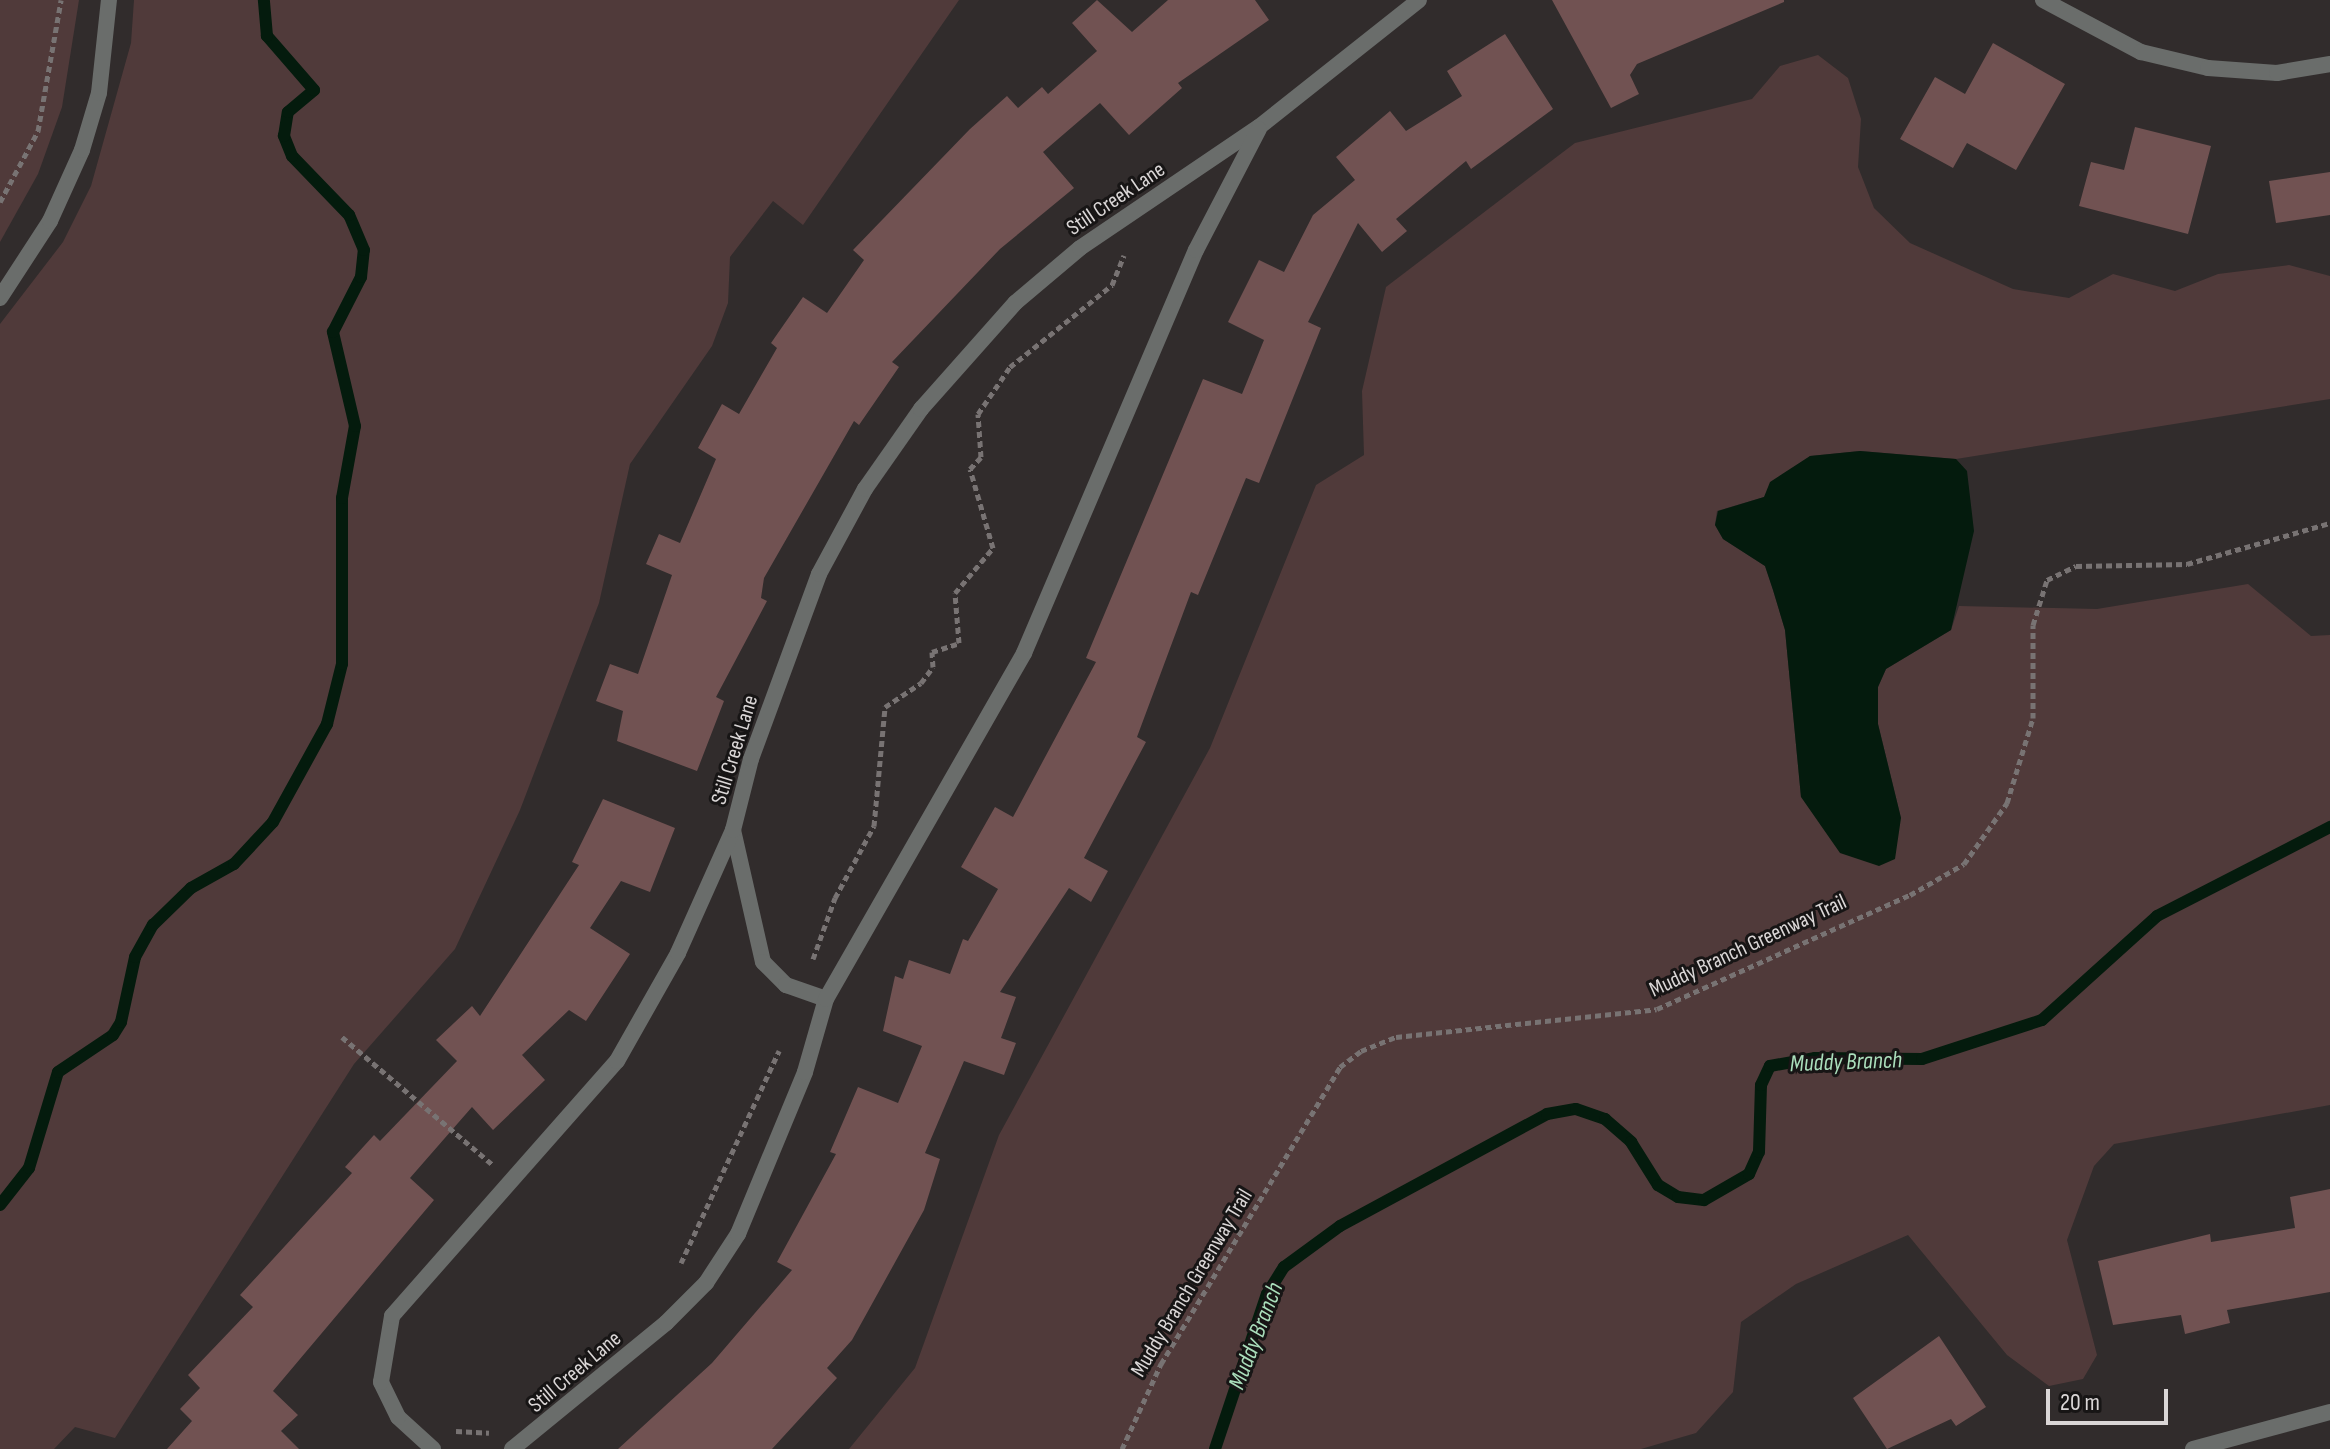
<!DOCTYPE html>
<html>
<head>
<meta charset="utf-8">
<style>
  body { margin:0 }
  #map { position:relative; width:2330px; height:1449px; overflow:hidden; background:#312c2c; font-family:"Sofia Sans Condensed",sans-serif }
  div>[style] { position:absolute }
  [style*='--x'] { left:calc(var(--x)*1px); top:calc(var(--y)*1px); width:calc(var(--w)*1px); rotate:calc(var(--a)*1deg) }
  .green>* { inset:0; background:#503a3a }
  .water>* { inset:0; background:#041b0d }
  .stream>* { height:12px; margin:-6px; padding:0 6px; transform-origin:6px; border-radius:6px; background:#041b0d }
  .building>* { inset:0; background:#715252 }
  .path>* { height:5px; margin-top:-2.5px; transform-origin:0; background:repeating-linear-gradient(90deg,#787373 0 6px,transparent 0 10px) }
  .minor>* { height:16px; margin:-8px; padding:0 8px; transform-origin:8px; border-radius:8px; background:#6a6d6b }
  span { translate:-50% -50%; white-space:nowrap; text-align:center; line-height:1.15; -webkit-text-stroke:6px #171515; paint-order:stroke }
  .street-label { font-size:22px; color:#dad6d6 }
  .water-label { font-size:24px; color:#aadebb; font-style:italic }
  .scale { position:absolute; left:2046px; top:1389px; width:122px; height:36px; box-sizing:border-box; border:4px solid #dad6d6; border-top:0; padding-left:10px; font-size:24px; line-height:28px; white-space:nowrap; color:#dad6d6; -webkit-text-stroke:6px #171515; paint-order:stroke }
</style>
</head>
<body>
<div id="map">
  <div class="green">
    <i style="clip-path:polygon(0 0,79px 0,62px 107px,38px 174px,0 242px)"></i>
    <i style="clip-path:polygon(134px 0,959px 0,803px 225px,773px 201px,730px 257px,728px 303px,712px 346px,630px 464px,599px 603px,520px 810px,455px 949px,354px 1064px,115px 1438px,75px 1427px,54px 1449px,0 1449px,0 324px,63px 242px,91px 186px,131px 43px)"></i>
    <i style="clip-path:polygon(1818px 55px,1848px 78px,1861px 119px,1858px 167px,1874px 208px,1910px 243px,2013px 289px,2069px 298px,2113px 274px,2175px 291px,2218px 274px,2289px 265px,2330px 276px,2330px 399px,1956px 459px,1860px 451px,1810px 456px,1764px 497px,1717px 511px,1715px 525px,1723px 539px,1765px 566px,1773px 590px,1785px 630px,1801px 797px,1901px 818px,1878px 724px,1878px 687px,1886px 669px,1951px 630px,1959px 606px,2097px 609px,2248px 584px,2311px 636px,2330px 635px,2330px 1105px,2114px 1144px,2094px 1166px,2067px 1240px,2097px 1355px,2083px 1379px,2049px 1386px,2007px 1355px,1908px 1235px,1796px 1284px,1741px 1322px,1733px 1392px,1696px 1433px,1641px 1449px,849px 1449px,915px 1368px,999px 1135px,1210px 748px,1316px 485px,1364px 455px,1362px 391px,1386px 287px,1575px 143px,1752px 99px,1780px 66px)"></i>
  </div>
  <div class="water">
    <i style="clip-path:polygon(1860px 451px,1956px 459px,1967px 471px,1974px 531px,1951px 630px,1886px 669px,1878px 687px,1878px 724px,1901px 818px,1895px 859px,1879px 866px,1840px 853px,1801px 797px,1785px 630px,1773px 590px,1765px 566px,1723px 539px,1715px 525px,1718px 511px,1764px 497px,1770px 482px,1810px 456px)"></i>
  </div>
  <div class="stream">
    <i style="--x:0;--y:1205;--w:47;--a:-51.9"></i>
    <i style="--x:29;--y:1168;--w:100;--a:-73.2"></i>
    <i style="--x:58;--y:1072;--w:66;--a:-33.9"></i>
    <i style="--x:113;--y:1035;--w:15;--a:-58"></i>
    <i style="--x:121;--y:1022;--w:66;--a:-77.8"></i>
    <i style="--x:135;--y:957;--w:37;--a:-61"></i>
    <i style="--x:153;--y:925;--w:53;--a:-44.2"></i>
    <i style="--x:191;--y:888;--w:49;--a:-29.2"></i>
    <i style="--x:234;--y:864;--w:57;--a:-47.1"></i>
    <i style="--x:273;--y:822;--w:112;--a:-61.1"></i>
    <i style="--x:327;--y:724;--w:62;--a:-76"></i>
    <i style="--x:342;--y:664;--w:166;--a:-90"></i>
    <i style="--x:342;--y:498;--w:73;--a:-79.8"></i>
    <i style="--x:355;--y:426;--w:97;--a:-103.2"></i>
    <i style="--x:333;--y:332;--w:62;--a:-63"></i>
    <i style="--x:361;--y:277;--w:27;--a:-84"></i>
    <i style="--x:364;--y:250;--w:38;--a:-113"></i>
    <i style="--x:349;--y:215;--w:82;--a:-134"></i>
    <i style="--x:292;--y:156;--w:22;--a:-112"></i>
    <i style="--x:284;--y:136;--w:24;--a:-81"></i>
    <i style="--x:288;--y:112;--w:34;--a:-40"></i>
    <i style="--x:314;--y:90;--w:72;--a:-131"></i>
    <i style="--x:267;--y:36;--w:36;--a:-95"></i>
    <i style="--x:1215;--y:1449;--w:163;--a:-71.5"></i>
    <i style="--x:1267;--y:1294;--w:32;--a:-58"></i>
    <i style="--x:1284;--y:1267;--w:69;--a:-36.2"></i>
    <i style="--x:1340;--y:1226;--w:235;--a:-28.4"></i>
    <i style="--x:1547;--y:1114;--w:29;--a:-10"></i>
    <i style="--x:1576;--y:1109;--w:31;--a:19"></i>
    <i style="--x:1605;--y:1119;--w:35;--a:41"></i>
    <i style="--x:1631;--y:1142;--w:51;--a:57.9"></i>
    <i style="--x:1658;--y:1185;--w:23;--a:31"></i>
    <i style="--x:1678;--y:1197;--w:26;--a:7"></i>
    <i style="--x:1704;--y:1200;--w:52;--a:-30"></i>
    <i style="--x:1749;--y:1174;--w:24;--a:-66"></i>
    <i style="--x:1759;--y:1152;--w:67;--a:-88.3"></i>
    <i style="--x:1761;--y:1085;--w:21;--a:-65"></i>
    <i style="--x:1770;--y:1066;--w:46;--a:-10.1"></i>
    <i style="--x:1815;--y:1058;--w:107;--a:0.5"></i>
    <i style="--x:1922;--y:1059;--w:126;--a:-18"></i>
    <i style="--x:2042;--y:1020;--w:155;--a:-42.1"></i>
    <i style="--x:2157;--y:916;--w:195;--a:-27.2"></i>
  </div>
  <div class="building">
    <i style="clip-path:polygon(1097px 0,1132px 32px,1168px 0,1255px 0,1269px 20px,1178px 83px,1182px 88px,1129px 135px,1100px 103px,1043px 152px,1074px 188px,1000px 249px,892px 362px,899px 367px,859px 425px,854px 421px,764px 578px,761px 598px,767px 601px,716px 697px,724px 701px,697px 771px,617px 741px,623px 711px,596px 701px,610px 664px,638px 674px,672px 575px,646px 564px,659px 534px,680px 543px,716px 459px,698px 448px,722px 404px,739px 414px,777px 348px,771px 343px,803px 297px,827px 313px,864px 260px,853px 250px,970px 129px,1007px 96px,1018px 108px,1042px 87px,1048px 94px,1097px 51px,1072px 23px)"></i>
    <i style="clip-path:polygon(1552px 0,1784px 0,1784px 2px,1637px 64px,1630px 75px,1639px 94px,1611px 108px)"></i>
    <i style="clip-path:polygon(1505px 34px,1553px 109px,1471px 169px,1466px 161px,1396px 219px,1407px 231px,1382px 252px,1358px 223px,1308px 322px,1321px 328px,1259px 483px,1246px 478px,1198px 595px,1191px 592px,1137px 737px,1146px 742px,1084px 858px,1108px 871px,1091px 902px,1069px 888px,1000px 992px,1016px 997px,1001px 1038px,1016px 1043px,1004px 1075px,964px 1061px,925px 1153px,940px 1159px,924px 1210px,852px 1340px,827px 1368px,837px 1378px,772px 1449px,618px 1449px,712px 1363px,792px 1270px,777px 1262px,836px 1154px,830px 1152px,858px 1087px,898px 1103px,922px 1046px,883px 1031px,895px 976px,903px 979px,909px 960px,950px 974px,963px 939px,968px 941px,998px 889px,961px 867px,995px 807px,1013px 817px,1096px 662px,1086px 658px,1203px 379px,1242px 394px,1264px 340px,1228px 322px,1259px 260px,1284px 272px,1313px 215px,1355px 180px,1336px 157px,1390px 111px,1406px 131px,1462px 96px,1447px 71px)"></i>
    <i style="clip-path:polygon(1993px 43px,2065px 84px,2016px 170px,1967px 143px,1953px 168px,1900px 139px,1935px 77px,1965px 94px)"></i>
    <i style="clip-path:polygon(2135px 127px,2211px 146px,2188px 234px,2079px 206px,2091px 162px,2124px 170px)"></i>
    <i style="clip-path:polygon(2330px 172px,2330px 215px,2276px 223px,2269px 181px)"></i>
    <i style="clip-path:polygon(603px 799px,675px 828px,650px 892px,621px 881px,590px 928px,630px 954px,586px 1021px,569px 1010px,522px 1055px,545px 1080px,493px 1130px,472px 1107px,410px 1178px,434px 1200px,273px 1391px,298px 1415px,281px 1431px,299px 1449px,167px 1449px,192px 1421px,180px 1409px,200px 1388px,188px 1375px,253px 1307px,240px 1295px,352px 1173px,345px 1167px,374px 1135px,380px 1141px,457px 1061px,436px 1040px,472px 1006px,480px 1016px,579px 865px,572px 862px)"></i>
    <i style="clip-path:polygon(2330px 1189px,2330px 1292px,2227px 1310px,2230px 1323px,2185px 1334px,2181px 1315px,2113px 1325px,2098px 1261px,2210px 1234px,2211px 1242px,2295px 1228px,2290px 1197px)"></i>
    <i style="clip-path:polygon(1939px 1336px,1986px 1407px,1956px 1426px,1951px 1419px,1887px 1449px,1853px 1398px)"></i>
  </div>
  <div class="path">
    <i style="--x:0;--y:202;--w:81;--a:-61.8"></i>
    <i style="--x:38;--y:131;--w:133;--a:-80"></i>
    <i style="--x:813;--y:959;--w:65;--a:-70.2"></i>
    <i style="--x:835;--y:898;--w:82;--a:-61.6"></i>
    <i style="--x:874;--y:826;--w:120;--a:-84.7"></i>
    <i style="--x:885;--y:707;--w:43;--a:-33.7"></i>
    <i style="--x:921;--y:683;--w:20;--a:-53"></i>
    <i style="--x:933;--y:667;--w:15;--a:-94"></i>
    <i style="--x:932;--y:652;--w:28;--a:-18"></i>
    <i style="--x:959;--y:643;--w:50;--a:-94.6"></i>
    <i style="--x:955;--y:593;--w:59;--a:-49.8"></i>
    <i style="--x:993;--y:548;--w:82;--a:-106.2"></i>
    <i style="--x:970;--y:469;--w:16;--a:-47"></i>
    <i style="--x:981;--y:457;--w:43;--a:-94"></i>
    <i style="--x:978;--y:414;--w:57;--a:-55.8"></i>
    <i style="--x:1010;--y:367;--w:131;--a:-38.8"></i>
    <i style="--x:1112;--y:285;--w:32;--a:-68"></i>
    <i style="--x:342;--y:1037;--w:197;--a:40.3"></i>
    <i style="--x:681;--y:1263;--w:234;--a:-65.2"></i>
    <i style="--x:456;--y:1431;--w:33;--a:3"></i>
    <i style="--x:1122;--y:1449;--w:94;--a:-65.4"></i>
    <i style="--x:1161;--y:1364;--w:347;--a:-58.9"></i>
    <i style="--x:1340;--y:1067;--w:26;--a:-37"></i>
    <i style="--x:1361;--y:1051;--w:38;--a:-22"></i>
    <i style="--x:1396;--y:1037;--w:262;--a:-6.1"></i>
    <i style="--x:1657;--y:1009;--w:277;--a:-24.3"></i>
    <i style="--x:1910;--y:895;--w:62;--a:-29.9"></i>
    <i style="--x:1964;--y:864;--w:75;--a:-54.8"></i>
    <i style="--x:2007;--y:803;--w:89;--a:-73"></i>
    <i style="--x:2033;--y:718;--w:93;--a:-90"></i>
    <i style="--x:2033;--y:625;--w:47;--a:-72.7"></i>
    <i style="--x:2047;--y:580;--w:32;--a:-26"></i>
    <i style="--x:2076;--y:566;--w:111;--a:-1"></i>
    <i style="--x:2187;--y:564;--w:149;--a:-16"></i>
  </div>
  <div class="minor">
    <i style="--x:2043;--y:0;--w:111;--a:28"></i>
    <i style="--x:2141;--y:52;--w:69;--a:13.4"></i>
    <i style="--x:2208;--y:68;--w:69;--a:4.1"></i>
    <i style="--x:2277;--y:73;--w:54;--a:-9.6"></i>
    <i style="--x:0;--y:298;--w:92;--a:-57"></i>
    <i style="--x:50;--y:221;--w:78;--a:-65.7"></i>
    <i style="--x:82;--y:150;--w:59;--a:-73.4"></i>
    <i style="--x:99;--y:93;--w:94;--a:-83.9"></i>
    <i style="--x:733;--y:830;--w:135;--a:77.2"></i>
    <i style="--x:763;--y:962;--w:33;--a:45"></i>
    <i style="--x:786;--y:985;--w:42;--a:19.3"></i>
    <i style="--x:433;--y:1449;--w:47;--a:-137.6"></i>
    <i style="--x:398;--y:1417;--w:39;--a:-116"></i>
    <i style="--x:381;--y:1382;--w:67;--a:-80.5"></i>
    <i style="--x:392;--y:1316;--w:340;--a:-48.6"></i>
    <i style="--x:617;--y:1061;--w:124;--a:-60.5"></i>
    <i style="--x:678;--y:953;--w:135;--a:-65.9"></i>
    <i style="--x:733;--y:830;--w:73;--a:-75.8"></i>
    <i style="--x:751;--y:759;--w:197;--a:-69.8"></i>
    <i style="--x:819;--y:574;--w:97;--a:-61.6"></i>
    <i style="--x:865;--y:489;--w:98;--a:-55"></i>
    <i style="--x:921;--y:409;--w:142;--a:-48.4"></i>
    <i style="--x:1015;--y:303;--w:85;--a:-40.2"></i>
    <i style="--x:1080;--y:248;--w:216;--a:-34.1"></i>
    <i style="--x:1259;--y:127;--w:204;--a:-38.4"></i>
    <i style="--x:512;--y:1449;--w:199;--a:-39.3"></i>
    <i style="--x:666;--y:1323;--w:57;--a:-45"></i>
    <i style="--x:706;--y:1283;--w:59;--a:-56.9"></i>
    <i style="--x:738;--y:1234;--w:175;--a:-67.5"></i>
    <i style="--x:805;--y:1072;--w:76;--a:-74"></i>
    <i style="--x:826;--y:999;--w:399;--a:-60.2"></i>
    <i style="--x:1024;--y:653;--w:438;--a:-66.9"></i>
    <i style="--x:1196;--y:250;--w:136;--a:-62.5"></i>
    <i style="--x:2193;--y:1449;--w:142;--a:-15.1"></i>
  </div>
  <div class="street-label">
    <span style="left:1116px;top:199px;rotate:-34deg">Still Creek Lane</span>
    <span style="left:735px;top:750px;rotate:-73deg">Still Creek Lane</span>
    <span style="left:1748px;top:946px;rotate:-25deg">Muddy Branch Greenway Trail</span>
    <span style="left:1192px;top:1283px;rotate:-59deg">Muddy Branch Greenway Trail</span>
    <span style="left:575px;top:1372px;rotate:-40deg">Still Creek Lane</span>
  </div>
  <div class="water-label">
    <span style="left:1846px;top:1062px;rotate:-2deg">Muddy Branch</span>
    <span style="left:1256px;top:1336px;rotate:-69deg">Muddy Branch</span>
  </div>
  <div class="scale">20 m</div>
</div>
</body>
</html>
